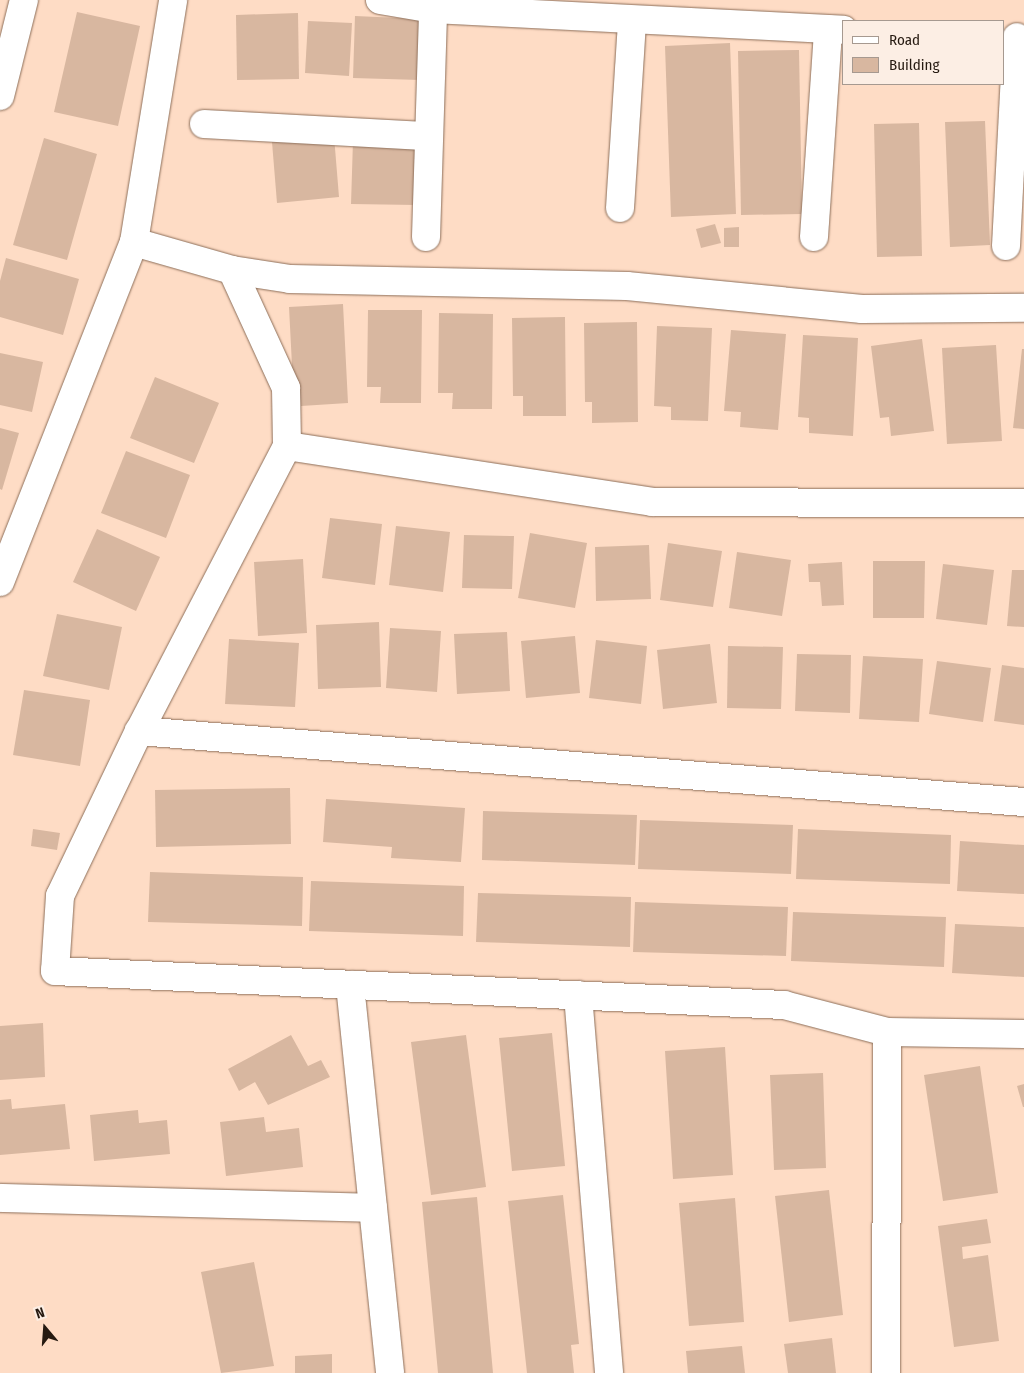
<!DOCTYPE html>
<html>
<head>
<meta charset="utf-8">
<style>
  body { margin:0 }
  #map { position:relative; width:1024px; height:1373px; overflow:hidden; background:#fedcc5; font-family:"Fira Sans Condensed",sans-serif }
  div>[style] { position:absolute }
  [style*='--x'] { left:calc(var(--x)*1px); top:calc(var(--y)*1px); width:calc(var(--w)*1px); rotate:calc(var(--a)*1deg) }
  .building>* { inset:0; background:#d8b7a0 }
  .roads { filter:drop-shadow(0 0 1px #8d6f5a) drop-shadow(0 0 1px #8d6f5a) }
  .minor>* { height:28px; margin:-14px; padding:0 14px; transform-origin:14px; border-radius:14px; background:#fff }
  span { translate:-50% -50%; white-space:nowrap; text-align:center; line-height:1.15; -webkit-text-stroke:5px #fceee4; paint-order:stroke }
  .legend { position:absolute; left:842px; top:20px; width:162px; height:65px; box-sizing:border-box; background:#fceee4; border:1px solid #a69990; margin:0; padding:6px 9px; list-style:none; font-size:15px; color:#261a11 }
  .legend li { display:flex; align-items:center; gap:10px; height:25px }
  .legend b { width:25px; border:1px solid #a69990 }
  .north { position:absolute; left:20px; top:1303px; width:50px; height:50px; -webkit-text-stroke:4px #fceee4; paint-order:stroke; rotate:342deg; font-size:14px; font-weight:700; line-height:20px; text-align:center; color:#261a11 }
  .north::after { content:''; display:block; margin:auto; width:18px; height:22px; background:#261a11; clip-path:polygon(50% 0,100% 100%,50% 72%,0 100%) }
</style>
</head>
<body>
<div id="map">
  <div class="building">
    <i style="clip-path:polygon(77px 12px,140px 26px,118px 126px,54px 112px)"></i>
    <i style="clip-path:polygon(298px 13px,299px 79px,237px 80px,236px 15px)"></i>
    <i style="clip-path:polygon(355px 16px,422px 19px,420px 80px,353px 78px)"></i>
    <i style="clip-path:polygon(308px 21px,352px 23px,349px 76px,305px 73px)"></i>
    <i style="clip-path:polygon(730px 43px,736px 214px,671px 217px,665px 46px)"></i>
    <i style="clip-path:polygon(799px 50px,802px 214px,741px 215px,738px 51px)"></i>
    <i style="clip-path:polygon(985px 121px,990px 245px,950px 247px,945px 122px)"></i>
    <i style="clip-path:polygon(919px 123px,922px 256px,877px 257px,874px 124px)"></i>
    <i style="clip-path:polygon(334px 136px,339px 197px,277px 203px,272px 142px)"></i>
    <i style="clip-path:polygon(44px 138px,97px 154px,67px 260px,13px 245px)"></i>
    <i style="clip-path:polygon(353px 141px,418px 142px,416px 205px,351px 204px)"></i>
    <i style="clip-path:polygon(715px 224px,721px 243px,701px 248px,696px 229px)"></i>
    <i style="clip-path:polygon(739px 227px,739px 247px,724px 247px,724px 228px)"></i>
    <i style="clip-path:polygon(6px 258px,79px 279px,63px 335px,0 317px,0 281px)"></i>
    <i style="clip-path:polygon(343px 304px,348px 403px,301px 406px,299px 385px,293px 385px,289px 307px)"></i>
    <i style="clip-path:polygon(368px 310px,422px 310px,421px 403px,380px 403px,381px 387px,367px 387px)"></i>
    <i style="clip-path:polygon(439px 313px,493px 314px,492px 409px,452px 409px,453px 393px,438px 393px)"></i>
    <i style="clip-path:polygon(565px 317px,566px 416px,523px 416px,523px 396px,513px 396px,512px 318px)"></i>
    <i style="clip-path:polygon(637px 322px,638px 422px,592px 423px,592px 402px,585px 402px,584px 323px)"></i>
    <i style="clip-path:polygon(657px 326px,712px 328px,708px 421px,671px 420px,671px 407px,654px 406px)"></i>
    <i style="clip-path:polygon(731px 330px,786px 334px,778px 430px,740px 427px,741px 412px,724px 411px)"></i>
    <i style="clip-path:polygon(803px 335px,858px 338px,853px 436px,809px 433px,809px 418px,798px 417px)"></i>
    <i style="clip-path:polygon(922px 339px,934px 431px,891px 436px,889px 417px,880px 418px,871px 346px)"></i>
    <i style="clip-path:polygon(996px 345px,1002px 441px,947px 444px,942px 348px)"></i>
    <i style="clip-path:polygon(1022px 349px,1024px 349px,1024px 429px,1013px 428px)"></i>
    <i style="clip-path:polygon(0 353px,43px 362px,32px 412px,0 405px)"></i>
    <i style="clip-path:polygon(155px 377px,219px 403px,194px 463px,130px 438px)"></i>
    <i style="clip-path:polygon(0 428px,19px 433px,2px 490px,0 489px)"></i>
    <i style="clip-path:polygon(126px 451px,190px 475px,166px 538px,101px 513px)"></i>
    <i style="clip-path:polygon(330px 518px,382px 524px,375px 585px,322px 578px)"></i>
    <i style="clip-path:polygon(396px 526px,450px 532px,443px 592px,389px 585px)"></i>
    <i style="clip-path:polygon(97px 529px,160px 557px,136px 611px,73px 582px)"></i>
    <i style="clip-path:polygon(530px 533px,587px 543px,575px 608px,518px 598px)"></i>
    <i style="clip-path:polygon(464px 535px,514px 536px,512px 589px,462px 588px)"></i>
    <i style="clip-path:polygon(668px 543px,722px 551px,713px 607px,660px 600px)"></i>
    <i style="clip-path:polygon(649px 545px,651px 599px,596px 601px,595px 547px)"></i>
    <i style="clip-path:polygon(737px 552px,791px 560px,782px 616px,729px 608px)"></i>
    <i style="clip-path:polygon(303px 559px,307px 633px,258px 636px,254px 562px)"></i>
    <i style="clip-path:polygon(873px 561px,925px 561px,924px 618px,873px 618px)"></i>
    <i style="clip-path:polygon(842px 562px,844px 605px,822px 606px,820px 582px,809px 582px,808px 564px)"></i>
    <i style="clip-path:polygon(943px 564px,994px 570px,987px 625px,936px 619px)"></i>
    <i style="clip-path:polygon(1012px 570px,1024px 570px,1024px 627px,1007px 626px)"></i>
    <i style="clip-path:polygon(57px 614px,122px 627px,109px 690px,43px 676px)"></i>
    <i style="clip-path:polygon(379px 622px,381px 687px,318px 689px,316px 625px)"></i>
    <i style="clip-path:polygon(390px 628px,441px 631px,437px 692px,386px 688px)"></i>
    <i style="clip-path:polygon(507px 632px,510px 691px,457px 694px,454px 634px)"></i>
    <i style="clip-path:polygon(575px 636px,580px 693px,526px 698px,521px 641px)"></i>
    <i style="clip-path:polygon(229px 639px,299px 643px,295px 707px,225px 704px)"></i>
    <i style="clip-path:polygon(596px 640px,647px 646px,641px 704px,589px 698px)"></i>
    <i style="clip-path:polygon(710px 644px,717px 703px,663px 709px,657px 650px)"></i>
    <i style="clip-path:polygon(728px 646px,783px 647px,781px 709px,727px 708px)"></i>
    <i style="clip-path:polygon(797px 654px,851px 655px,850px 713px,795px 711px)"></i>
    <i style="clip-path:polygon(863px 656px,923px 659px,919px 722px,859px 719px)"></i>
    <i style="clip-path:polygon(937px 661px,991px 668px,983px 722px,929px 714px)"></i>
    <i style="clip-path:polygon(1002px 665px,1024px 668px,1024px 725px,994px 721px)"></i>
    <i style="clip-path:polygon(24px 690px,90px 700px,80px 766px,13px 755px)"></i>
    <i style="clip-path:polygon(290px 788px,291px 844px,156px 847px,155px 790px)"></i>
    <i style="clip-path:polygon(326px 799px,465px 808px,461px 862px,391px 858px,392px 847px,323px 842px)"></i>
    <i style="clip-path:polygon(483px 811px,637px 815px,635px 865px,482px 860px)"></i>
    <i style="clip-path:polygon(640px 820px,793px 825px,791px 874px,638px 869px)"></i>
    <i style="clip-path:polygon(33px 829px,60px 833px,57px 850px,31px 846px)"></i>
    <i style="clip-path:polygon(798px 829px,951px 835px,950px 884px,796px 879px)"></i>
    <i style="clip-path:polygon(960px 841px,1024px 845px,1024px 894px,957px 891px)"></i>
    <i style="clip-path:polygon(150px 872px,303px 877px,302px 926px,148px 922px)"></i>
    <i style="clip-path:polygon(311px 881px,464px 886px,463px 936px,309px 931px)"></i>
    <i style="clip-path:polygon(478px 893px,631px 897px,630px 947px,476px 942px)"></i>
    <i style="clip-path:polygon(635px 902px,788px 907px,786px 956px,633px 952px)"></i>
    <i style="clip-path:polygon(793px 912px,946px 917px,944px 967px,791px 961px)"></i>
    <i style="clip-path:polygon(955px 924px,1024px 927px,1024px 977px,952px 973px)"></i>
    <i style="clip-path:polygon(43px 1023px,45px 1077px,0 1080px,0 1026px)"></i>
    <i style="clip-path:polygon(552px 1033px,565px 1166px,512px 1171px,499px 1038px)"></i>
    <i style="clip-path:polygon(291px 1035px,308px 1066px,321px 1060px,330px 1077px,268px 1105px,255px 1082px,239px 1091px,228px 1069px)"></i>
    <i style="clip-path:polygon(466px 1035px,486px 1187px,431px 1195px,411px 1042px)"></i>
    <i style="clip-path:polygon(725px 1047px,733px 1175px,673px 1179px,665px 1051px)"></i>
    <i style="clip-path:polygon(980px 1066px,998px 1193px,943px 1201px,924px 1075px)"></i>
    <i style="clip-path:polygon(823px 1073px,826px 1168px,774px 1170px,770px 1075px)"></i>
    <i style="clip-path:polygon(1024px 1084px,1024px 1107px,1023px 1107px,1017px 1086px)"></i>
    <i style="clip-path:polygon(11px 1099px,12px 1109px,65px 1104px,70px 1149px,0 1155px,0 1100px)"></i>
    <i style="clip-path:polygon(138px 1110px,139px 1123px,167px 1120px,170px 1154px,94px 1161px,90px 1115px)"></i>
    <i style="clip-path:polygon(264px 1117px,266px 1132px,299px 1128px,303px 1167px,226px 1176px,220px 1122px)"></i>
    <i style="clip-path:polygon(829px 1190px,843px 1315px,789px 1322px,775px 1196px)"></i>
    <i style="clip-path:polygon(563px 1195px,579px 1344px,571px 1345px,574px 1373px,527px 1373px,508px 1201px)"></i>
    <i style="clip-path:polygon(477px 1197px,493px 1373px,438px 1373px,422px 1202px)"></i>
    <i style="clip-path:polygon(735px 1198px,744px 1322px,689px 1326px,679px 1203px)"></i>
    <i style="clip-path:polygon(987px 1219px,991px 1243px,962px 1247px,963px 1259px,988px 1255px,999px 1341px,954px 1347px,938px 1226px)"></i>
    <i style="clip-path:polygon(254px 1262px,274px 1366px,221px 1373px,201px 1272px)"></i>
    <i style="clip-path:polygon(832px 1338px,836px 1373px,788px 1373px,784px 1344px)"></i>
    <i style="clip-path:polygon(742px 1346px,745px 1373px,688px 1373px,686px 1351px)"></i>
    <i style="clip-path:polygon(332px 1354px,332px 1373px,295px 1373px,295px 1356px)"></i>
  </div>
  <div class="roads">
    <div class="minor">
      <i style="--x:380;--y:0;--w:54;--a:9.6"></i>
      <i style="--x:433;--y:9;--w:411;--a:2.9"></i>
      <i style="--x:0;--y:96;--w:99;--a:-76"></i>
      <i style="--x:204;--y:124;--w:225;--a:3.1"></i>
      <i style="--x:620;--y:208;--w:187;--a:-86.3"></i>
      <i style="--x:426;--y:237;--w:228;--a:-88.2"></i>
      <i style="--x:814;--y:237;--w:208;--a:-86.1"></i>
      <i style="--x:134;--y:242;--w:102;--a:15.9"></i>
      <i style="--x:232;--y:270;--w:59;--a:8.8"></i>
      <i style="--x:290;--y:279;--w:337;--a:1.2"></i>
      <i style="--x:627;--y:286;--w:236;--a:5.6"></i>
      <i style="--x:862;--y:309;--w:162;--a:-0.4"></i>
      <i style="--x:1006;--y:246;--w:209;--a:-87"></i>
      <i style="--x:232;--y:270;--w:130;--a:65.4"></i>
      <i style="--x:286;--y:388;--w:58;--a:89"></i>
      <i style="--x:287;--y:446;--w:321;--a:117.4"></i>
      <i style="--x:139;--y:731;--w:183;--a:115.6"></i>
      <i style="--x:60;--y:896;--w:75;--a:93.8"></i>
      <i style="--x:55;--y:971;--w:730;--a:2.67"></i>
      <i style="--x:784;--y:1005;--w:106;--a:14.7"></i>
      <i style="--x:887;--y:1032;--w:137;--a:0.8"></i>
      <i style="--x:287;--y:446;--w:369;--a:8.7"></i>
      <i style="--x:652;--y:502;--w:372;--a:0.2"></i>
      <i style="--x:0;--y:582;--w:365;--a:-68.5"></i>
      <i style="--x:134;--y:242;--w:245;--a:-80.8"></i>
      <i style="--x:139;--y:731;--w:888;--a:4.59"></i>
      <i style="--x:350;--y:985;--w:390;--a:84.1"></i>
      <i style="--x:578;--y:995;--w:379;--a:85.3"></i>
      <i style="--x:0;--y:1198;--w:373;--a:1.5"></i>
      <i style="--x:886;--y:1373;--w:341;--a:-89.8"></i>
    </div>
  </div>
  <ul class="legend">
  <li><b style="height:6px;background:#fff"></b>Road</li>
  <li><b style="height:14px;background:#d8b7a0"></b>Building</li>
  </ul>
  <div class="north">N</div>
</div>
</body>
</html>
